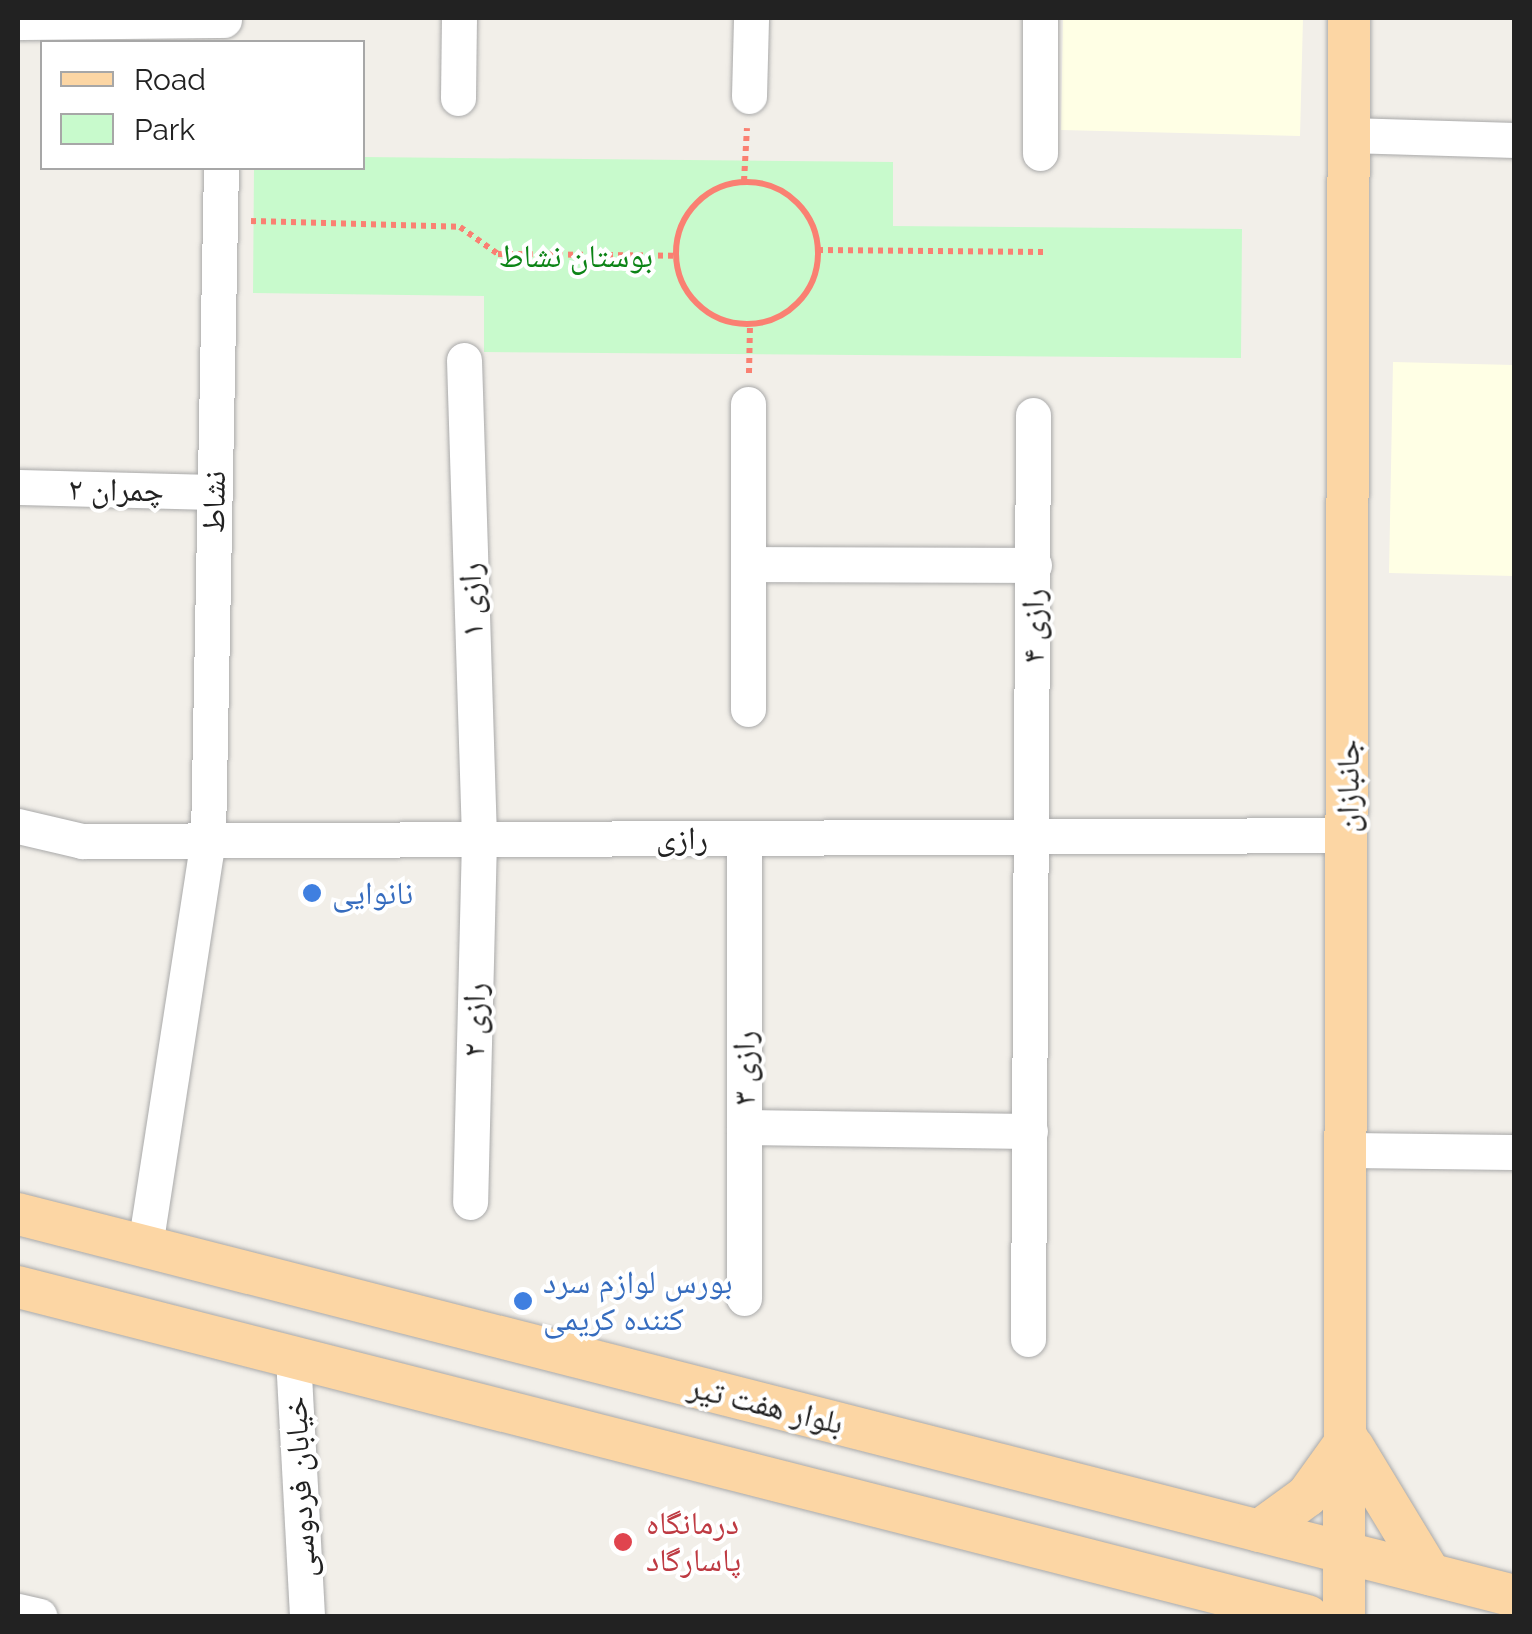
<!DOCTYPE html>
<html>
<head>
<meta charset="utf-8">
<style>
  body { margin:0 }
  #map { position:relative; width:1532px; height:1634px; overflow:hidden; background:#f2efe9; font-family:Raleway,"Noto Naskh Arabic",sans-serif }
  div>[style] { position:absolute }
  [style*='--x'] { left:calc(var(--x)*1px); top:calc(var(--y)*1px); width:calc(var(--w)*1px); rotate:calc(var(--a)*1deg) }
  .education>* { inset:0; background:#ffffe5 }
  .park>* { inset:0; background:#c8facc }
  .path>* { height:6px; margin-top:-3px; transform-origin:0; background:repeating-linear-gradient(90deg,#fa8072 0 5px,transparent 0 10px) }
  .path>.ring { margin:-3px; padding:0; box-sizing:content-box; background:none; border:6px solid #fa8072; border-radius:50% }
  .roads { filter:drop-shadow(0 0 2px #a9a9a9) drop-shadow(0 0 2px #a9a9a9) }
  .minor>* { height:35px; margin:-17.5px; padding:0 17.5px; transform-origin:17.5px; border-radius:17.5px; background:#fff }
  .major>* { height:42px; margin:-21px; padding:0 21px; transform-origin:21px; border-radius:21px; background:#fcd6a4 }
  .dots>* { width:28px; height:28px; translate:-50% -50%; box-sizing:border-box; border:5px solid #fff; border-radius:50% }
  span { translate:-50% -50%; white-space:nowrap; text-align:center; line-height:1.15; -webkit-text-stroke:8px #fff; paint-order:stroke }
  .park-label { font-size:32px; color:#0c8416 }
  .street-label { font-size:32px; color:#222 }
  .shop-label { font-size:32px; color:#366cbe }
  .left { translate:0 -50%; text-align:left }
  .health-label { font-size:32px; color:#be3a42 }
  .frame { position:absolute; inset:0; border:20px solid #222; pointer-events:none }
  .legend { position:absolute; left:40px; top:40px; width:325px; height:130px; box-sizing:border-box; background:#fff; border:2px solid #a7a7a7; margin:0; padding:12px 18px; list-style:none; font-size:30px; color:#222 }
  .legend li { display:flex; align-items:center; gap:20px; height:50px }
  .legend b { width:50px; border:2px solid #a7a7a7 }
</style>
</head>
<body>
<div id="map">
  <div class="education">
    <i style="clip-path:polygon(1063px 18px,1303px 18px,1300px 136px,1061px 130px)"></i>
    <i style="clip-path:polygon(1393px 362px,1514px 365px,1514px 576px,1389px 573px)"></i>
  </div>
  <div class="park">
    <i style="clip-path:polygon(363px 157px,893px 162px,893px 226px,1242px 229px,1241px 358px,484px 352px,484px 296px,253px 293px,254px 168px,362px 168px)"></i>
  </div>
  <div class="path">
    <i style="--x:744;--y:181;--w:53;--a:-86.8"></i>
    <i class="ring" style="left:676px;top:182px;width:136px;height:136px"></i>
    <i style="--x:251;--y:221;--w:209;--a:1.6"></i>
    <i style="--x:460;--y:227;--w:47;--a:35.4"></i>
    <i style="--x:498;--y:254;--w:178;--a:0.6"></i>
    <i style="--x:818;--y:250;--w:226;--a:0.5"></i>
    <i style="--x:749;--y:373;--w:48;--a:-88.8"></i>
  </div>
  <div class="roads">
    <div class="minor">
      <i style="--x:18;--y:22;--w:206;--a:-0.6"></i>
      <i style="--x:749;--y:96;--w:78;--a:-88.5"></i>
      <i style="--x:458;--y:98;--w:80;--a:-89.3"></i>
      <i style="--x:1349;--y:135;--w:165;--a:1.7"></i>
      <i style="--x:1040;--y:153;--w:135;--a:-90"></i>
      <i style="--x:464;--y:360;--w:479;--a:88.2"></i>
      <i style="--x:479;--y:839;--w:363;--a:91.4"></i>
      <i style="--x:18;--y:487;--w:197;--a:1.5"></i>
      <i style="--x:748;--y:564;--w:286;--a:0.2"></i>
      <i style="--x:748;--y:709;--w:305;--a:-90"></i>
      <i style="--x:18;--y:826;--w:66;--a:13.2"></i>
      <i style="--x:82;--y:841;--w:1266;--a:-0.27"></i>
      <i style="--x:744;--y:838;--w:460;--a:90"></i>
      <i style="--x:744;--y:1127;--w:286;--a:0.8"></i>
      <i style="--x:1349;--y:1150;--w:165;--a:0.7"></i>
      <i style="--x:145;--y:1246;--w:414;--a:-81.2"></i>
      <i style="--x:208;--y:837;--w:669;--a:-88.89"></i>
      <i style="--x:1028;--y:1339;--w:924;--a:-89.69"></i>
      <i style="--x:293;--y:1357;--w:259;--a:86.9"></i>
      <i style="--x:18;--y:1611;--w:22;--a:13"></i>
    </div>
    <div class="major">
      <i style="--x:18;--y:1214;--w:1544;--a:14.32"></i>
      <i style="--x:18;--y:1287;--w:1331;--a:14.31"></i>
      <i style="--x:1353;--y:1447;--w:149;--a:58.8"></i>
      <i style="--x:1259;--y:1531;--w:59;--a:-36.1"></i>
      <i style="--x:1307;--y:1496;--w:70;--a:-54.3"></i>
      <i style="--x:1344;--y:1616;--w:1598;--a:-89.82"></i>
    </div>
  </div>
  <div class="dots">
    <i style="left:312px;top:893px;background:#3f7fe0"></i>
    <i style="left:523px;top:1301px;background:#3f7fe0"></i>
    <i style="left:623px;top:1542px;background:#e0444e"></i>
  </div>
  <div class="park-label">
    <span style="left:576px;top:256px">بوستان نشاط</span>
  </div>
  <div class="street-label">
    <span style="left:116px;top:490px;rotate:1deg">چمران ۲</span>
    <span style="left:214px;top:502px;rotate:-89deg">نشاط</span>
    <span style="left:471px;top:600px;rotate:-92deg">رازی ۱</span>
    <span style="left:1033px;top:626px;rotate:-90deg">رازی ۴</span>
    <span style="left:1348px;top:786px;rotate:-90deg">جانبازان</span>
    <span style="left:682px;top:838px">رازی</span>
    <span style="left:474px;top:1020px;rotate:-89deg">رازی ۲</span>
    <span style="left:744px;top:1068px;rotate:-90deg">رازی ۳</span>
    <span style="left:766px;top:1405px;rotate:14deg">بلوار هفت تیر</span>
    <span style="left:300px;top:1487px;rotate:-93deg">خیابان فردوسی</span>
  </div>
  <div class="shop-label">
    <span class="left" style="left:332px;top:893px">نانوایی</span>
    <span class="left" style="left:543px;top:1301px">بورس لوازم سرد<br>کننده کریمی</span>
  </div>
  <div class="health-label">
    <span class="left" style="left:646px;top:1542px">درمانگاه<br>پاسارگاد</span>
  </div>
  <div class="frame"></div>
  <ul class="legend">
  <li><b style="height:12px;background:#fcd6a4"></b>Road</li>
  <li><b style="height:28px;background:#c8facc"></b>Park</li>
  </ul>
</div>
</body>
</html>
